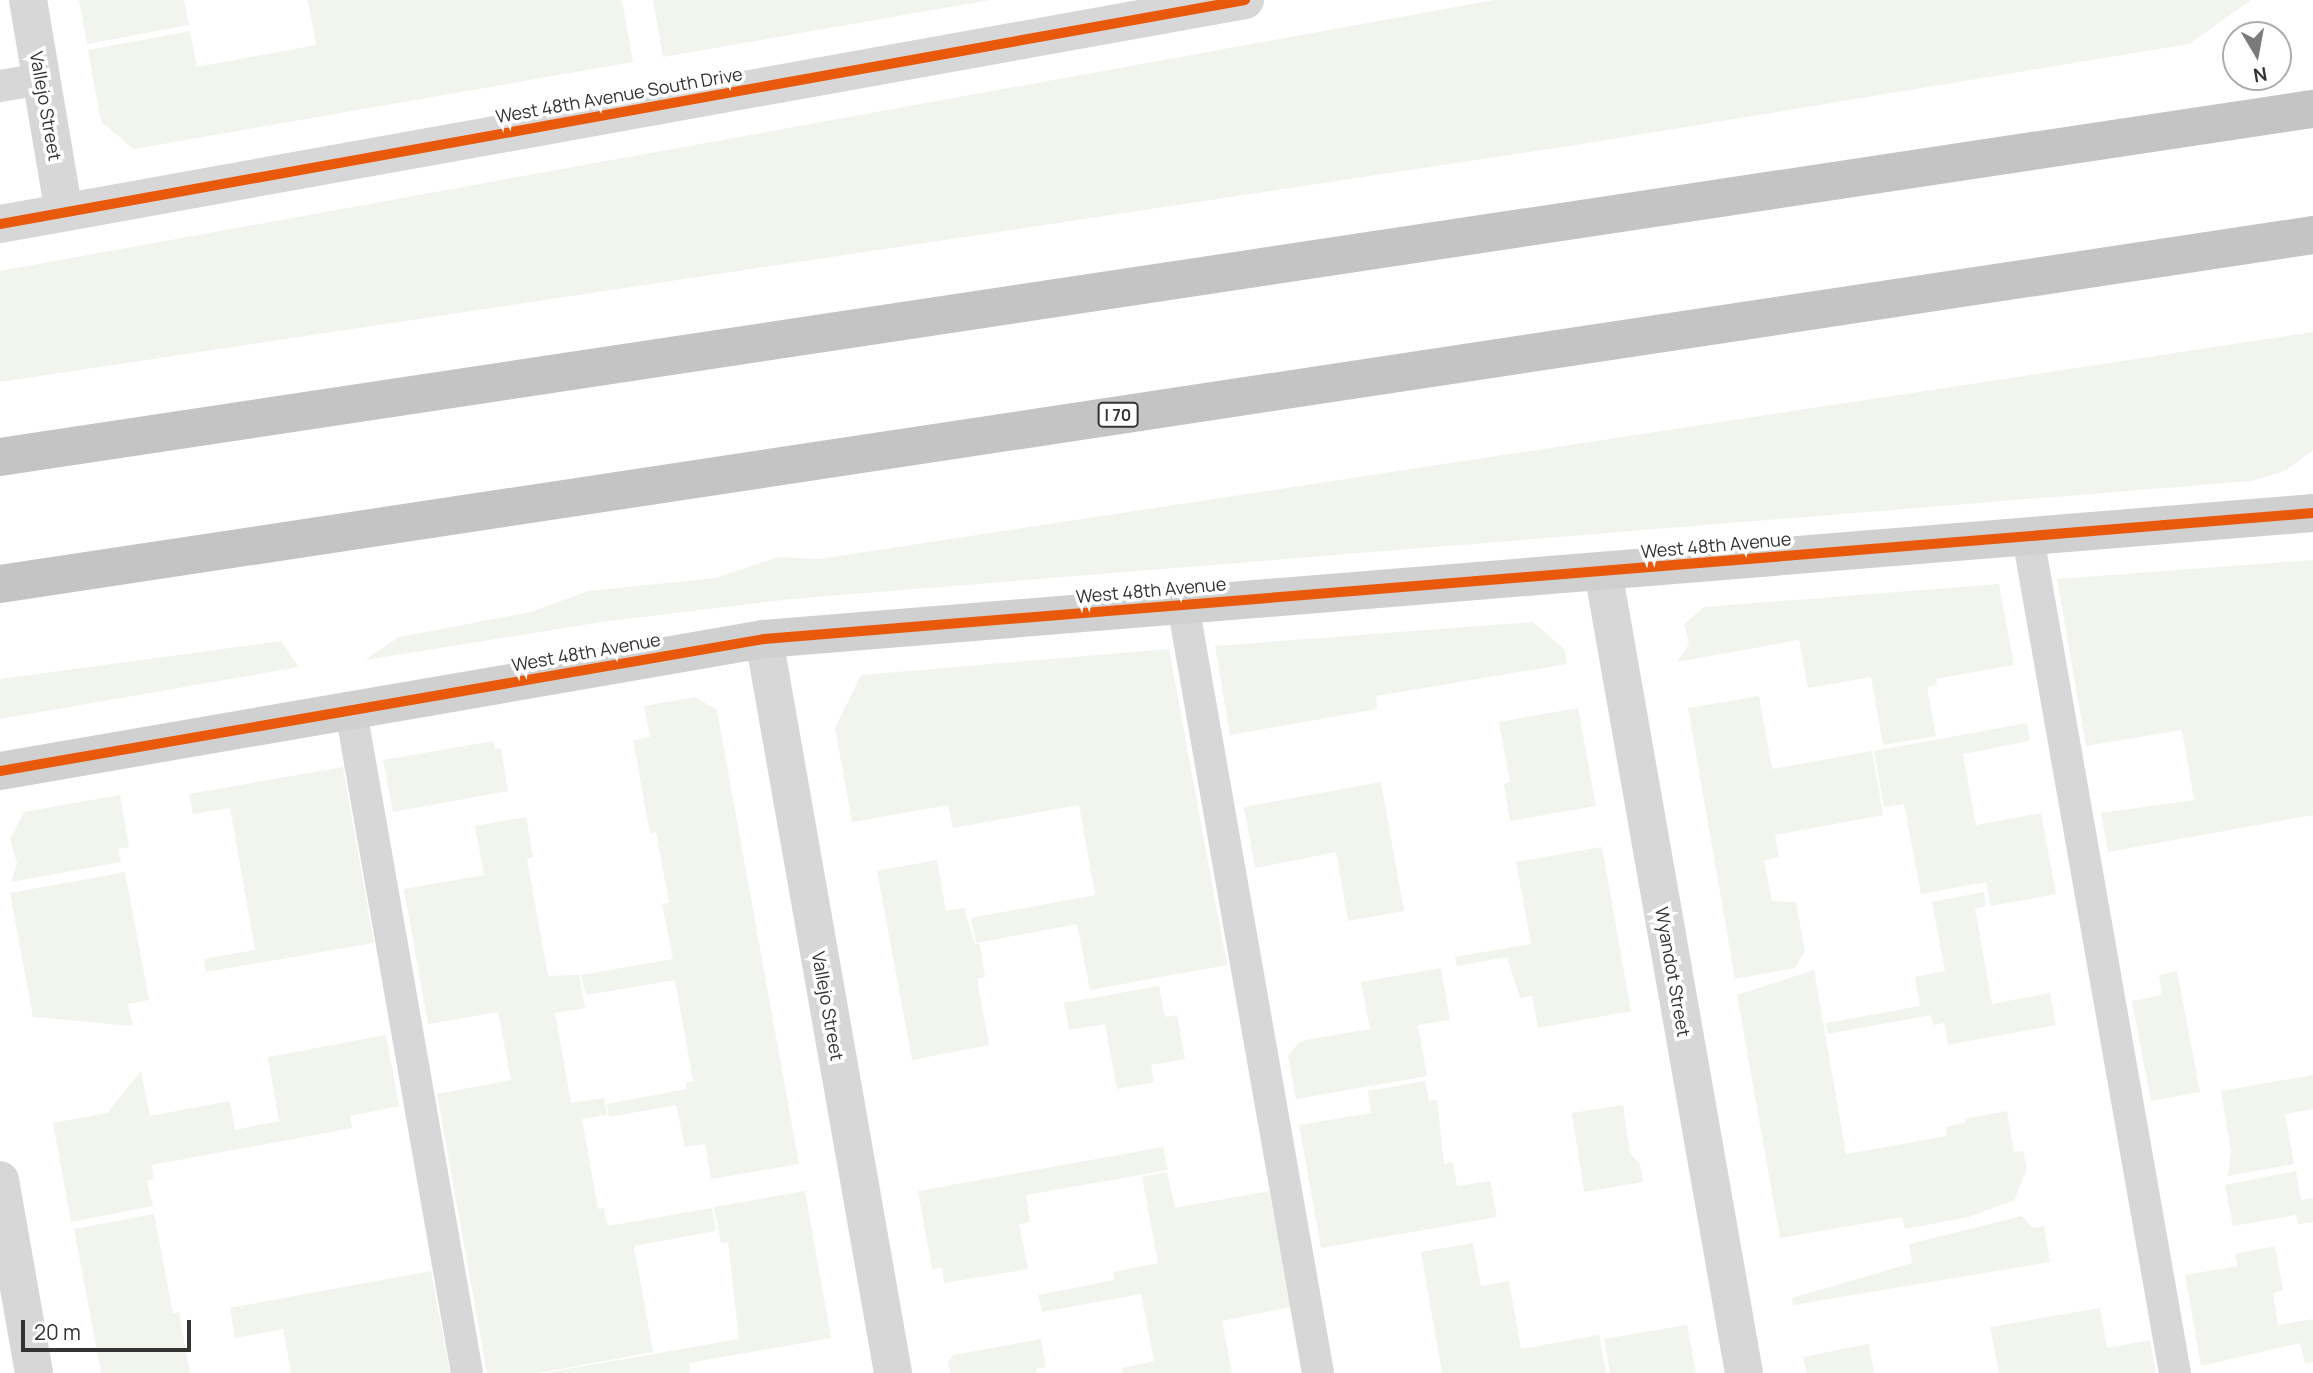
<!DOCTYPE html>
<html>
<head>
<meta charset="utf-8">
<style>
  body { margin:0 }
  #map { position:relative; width:2313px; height:1373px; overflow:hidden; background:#fff; font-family:Manrope,sans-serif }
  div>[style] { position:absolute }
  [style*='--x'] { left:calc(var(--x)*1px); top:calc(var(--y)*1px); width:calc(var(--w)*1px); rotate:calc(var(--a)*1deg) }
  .green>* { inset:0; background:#f1f5ed }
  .lane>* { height:32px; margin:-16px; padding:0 16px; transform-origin:16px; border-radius:16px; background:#d7d7d7 }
  .street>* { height:38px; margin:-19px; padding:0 19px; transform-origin:19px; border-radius:19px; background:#d7d7d7 }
  .secondary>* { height:38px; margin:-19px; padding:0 19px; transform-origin:19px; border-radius:19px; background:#d0d0d0 }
  .highway>* { height:38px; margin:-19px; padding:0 19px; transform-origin:19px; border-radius:19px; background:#c4c4c4 }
  .cycleway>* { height:10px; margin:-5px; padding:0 5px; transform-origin:5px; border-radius:5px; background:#e8590c }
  span { translate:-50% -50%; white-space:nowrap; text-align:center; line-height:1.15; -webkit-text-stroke:7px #fff; paint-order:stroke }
  .shield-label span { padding:2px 5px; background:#fff; border:2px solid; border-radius:5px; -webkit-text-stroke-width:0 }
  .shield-label { font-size:16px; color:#333; font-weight:700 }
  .street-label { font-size:18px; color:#333 }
  .north { position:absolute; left:2222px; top:21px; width:70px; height:70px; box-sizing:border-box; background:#fff; border:2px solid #adadad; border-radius:50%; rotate:170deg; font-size:19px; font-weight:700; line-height:28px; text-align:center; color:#333 }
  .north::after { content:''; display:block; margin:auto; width:24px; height:32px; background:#7a7a7a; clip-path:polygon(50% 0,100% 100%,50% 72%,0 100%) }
  .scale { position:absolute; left:21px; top:1320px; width:170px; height:32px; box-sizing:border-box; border:4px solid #333; border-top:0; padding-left:9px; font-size:21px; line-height:24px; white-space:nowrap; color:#333; -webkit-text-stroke:5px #fff; paint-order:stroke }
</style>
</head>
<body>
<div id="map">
  <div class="green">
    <i style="clip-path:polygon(79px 0,184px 0,189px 25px,87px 44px)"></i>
    <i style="clip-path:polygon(308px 0,622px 0,633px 62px,134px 149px,101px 122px,88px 50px,190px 31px,197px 67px,316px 45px)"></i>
    <i style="clip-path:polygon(653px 0,990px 0,663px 57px)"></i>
    <i style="clip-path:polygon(1494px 0,2251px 0,2189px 44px,1576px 145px,0 382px,0 271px)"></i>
    <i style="clip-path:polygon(2313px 332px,2313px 450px,2285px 471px,2252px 481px,791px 599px,602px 622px,365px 660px,399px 637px,531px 612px,588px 591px,716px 578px,778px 557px,819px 559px)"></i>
    <i style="clip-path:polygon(2313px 560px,2313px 815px,2108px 852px,2101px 813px,2194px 800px,2182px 730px,2086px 746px,2057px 579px)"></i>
    <i style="clip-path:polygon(1999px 584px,2014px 665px,1936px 679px,1937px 685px,1927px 687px,1936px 736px,1883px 745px,1871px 677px,1808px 688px,1799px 640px,1677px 662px,1689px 644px,1684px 624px,1704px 607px)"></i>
    <i style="clip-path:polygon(1533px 622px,1565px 650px,1567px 664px,1376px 696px,1377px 709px,1230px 735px,1215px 646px)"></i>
    <i style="clip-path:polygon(281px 641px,299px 667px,0 719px,0 679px)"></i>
    <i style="clip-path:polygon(1169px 649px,1227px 965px,1090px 990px,1077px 924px,976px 943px,971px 918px,1095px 895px,1079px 805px,953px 828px,948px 805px,852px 822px,835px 728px,861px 675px)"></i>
    <i style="clip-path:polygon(1759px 696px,1772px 769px,1872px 751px,1883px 815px,1775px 835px,1779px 857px,1764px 860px,1772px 901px,1796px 902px,1805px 951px,1795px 968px,1735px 979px,1688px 708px)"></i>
    <i style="clip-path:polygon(695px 697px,717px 710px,799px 1164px,711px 1179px,705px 1144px,685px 1147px,676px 1105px,609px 1117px,607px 1104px,686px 1089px,686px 1083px,693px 1081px,675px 980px,586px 995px,581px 975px,673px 959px,662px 904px,669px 903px,656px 832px,650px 833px,633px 740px,650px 737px,644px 706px)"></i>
    <i style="clip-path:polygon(1578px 708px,1596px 806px,1510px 821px,1504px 784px,1510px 782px,1499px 722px)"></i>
    <i style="clip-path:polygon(2027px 723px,2030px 741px,1963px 754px,1976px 825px,2041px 813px,2056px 894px,1991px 906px,1986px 882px,1921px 894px,1904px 804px,1884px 807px,1874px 751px)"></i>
    <i style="clip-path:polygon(494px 741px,495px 749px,501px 748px,508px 791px,393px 812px,383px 760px)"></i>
    <i style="clip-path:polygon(343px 767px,374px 943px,206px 972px,204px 959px,255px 950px,230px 808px,193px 814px,189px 794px)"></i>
    <i style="clip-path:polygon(1381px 782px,1404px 911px,1348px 921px,1336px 852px,1255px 868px,1244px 807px)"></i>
    <i style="clip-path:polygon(120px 795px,129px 847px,118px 849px,121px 862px,11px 882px,17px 863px,10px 839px,24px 812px)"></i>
    <i style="clip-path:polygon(526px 817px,533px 857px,527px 859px,548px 976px,579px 975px,585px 1008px,555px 1013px,571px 1103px,604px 1098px,607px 1115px,582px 1119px,598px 1209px,604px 1208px,608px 1226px,712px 1208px,716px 1231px,634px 1246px,653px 1352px,538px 1373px,487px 1373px,437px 1094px,511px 1080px,498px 1012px,428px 1024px,404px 889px,484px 875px,475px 826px)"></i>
    <i style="clip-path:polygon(1602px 847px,1631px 1011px,1538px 1028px,1532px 996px,1520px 998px,1507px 957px,1457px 966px,1455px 957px,1531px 944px,1516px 862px)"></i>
    <i style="clip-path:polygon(937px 860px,946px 911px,964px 908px,975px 944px,980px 944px,985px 977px,977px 979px,989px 1045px,912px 1060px,877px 871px)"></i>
    <i style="clip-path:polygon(125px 872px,149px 1000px,128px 1004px,133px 1026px,33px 1017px,10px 893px)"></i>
    <i style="clip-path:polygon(1984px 892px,1986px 906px,1975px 908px,1992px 1004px,2050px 993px,2056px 1025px,1948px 1045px,1944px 1023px,1933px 1025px,1931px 1015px,1827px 1034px,1826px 1023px,1920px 1006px,1915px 977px,1945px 971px,1932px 902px)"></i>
    <i style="clip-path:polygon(1441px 968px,1450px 1020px,1418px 1025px,1427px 1076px,1296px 1099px,1288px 1056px,1300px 1041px,1370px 1029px,1361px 982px)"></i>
    <i style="clip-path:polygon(1814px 970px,1846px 1154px,1947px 1136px,1946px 1127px,1966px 1122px,1965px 1119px,2007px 1111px,2014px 1152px,2023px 1151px,2027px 1169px,2014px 1200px,1969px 1217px,1905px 1229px,1902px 1217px,1780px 1238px,1737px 995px)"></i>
    <i style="clip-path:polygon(2177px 971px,2200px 1092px,2151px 1101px,2132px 1001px,2162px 995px,2159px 975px)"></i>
    <i style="clip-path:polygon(1159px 986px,1165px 1017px,1177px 1015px,1185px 1059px,1151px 1065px,1154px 1082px,1117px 1089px,1105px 1024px,1069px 1030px,1064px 1003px)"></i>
    <i style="clip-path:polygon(386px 1035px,399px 1106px,350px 1116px,352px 1128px,152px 1165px,154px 1179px,147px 1181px,153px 1206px,71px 1222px,53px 1123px,107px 1113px,141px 1071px,150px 1116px,230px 1101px,235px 1130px,279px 1121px,268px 1057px)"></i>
    <i style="clip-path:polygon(2313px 1075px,2313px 1109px,2285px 1114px,2294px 1164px,2228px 1176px,2231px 1152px,2221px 1091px)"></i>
    <i style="clip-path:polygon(1425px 1081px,1429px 1101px,1437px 1100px,1444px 1164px,1453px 1162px,1457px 1186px,1490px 1181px,1497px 1217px,1321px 1248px,1299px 1125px,1371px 1113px,1368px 1091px)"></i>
    <i style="clip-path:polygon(1623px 1105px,1630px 1153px,1640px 1164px,1643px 1182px,1584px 1192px,1572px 1113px)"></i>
    <i style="clip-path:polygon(1163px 1147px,1168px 1170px,1026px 1195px,1030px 1222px,1019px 1224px,1028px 1269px,944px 1283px,942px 1268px,932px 1269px,918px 1191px)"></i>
    <i style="clip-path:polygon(2296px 1171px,2301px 1200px,2313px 1198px,2313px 1222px,2298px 1224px,2296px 1215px,2233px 1226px,2225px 1185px)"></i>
    <i style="clip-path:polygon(1167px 1172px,1175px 1208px,1269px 1191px,1291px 1307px,1222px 1321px,1232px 1373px,1123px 1373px,1122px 1368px,1154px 1361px,1141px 1294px,1042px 1312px,1038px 1295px,1114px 1280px,1113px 1272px,1158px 1263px,1142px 1177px)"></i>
    <i style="clip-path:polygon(805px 1191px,831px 1338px,689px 1363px,690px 1373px,545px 1373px,739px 1339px,728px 1242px,721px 1243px,714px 1207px)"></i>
    <i style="clip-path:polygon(154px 1214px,173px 1314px,179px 1312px,190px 1373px,101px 1373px,74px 1229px)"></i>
    <i style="clip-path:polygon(2022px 1216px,2033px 1228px,2044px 1226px,2050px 1262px,1793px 1305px,1792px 1298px,1912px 1263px,1909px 1244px)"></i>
    <i style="clip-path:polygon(1473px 1243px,1481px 1286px,1509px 1281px,1521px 1349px,1599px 1335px,1606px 1373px,1442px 1373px,1421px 1252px)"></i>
    <i style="clip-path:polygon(2275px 1246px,2283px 1290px,2273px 1293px,2278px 1325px,2313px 1319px,2313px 1362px,2305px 1364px,2300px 1343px,2201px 1366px,2185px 1275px,2238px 1266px,2235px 1254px)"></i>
    <i style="clip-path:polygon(431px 1271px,450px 1373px,291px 1373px,283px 1329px,235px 1338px,230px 1308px)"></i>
    <i style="clip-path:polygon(2100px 1308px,2107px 1348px,2150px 1340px,2156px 1373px,1999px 1373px,1990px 1327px)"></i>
    <i style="clip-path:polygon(1687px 1325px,1696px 1373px,1610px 1373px,1604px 1339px)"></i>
    <i style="clip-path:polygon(1041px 1339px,1046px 1367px,1036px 1369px,1037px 1373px,950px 1373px,948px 1362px,953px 1355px)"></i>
    <i style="clip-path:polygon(1869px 1344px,1874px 1373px,1807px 1373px,1803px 1357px)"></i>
  </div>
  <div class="lane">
    <i style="--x:0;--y:86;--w:42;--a:-9.7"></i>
    <i style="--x:2028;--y:537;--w:849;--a:80.03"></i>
    <i style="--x:1183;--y:605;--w:780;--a:80.03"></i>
    <i style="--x:351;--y:711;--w:672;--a:80.06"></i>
  </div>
  <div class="street">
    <i style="--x:28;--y:0;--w:215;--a:80.4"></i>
    <i style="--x:0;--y:224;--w:1265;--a:-10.2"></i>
    <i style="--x:1603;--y:571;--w:814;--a:80.03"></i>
    <i style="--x:764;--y:639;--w:745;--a:80.03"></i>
    <i style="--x:0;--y:1180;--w:196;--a:80"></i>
  </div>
  <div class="secondary">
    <i style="--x:0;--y:771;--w:775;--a:-9.8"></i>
    <i style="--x:764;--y:639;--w:1554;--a:-4.65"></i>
  </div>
  <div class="highway">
    <i style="--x:0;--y:457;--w:2339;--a:-8.56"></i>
    <i style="--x:0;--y:584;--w:2339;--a:-8.58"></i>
  </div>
  <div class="cycleway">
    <i style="--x:0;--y:224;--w:1265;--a:-10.2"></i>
    <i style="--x:0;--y:771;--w:775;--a:-9.8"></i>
    <i style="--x:764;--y:639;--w:1554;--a:-4.65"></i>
  </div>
  <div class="shield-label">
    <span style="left:1118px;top:415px">I 70</span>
  </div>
  <div class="street-label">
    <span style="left:619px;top:95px;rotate:-10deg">West 48th Avenue South Drive</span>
    <span style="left:46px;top:106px;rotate:80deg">Vallejo Street</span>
    <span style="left:1716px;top:545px;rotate:-5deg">West 48th Avenue</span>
    <span style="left:1151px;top:590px;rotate:-5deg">West 48th Avenue</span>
    <span style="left:586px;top:652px;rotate:-10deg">West 48th Avenue</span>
    <span style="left:1673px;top:972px;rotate:80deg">Wyandot Street</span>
    <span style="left:828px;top:1006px;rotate:80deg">Vallejo Street</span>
  </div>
  <div class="north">N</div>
  <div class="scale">20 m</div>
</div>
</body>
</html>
